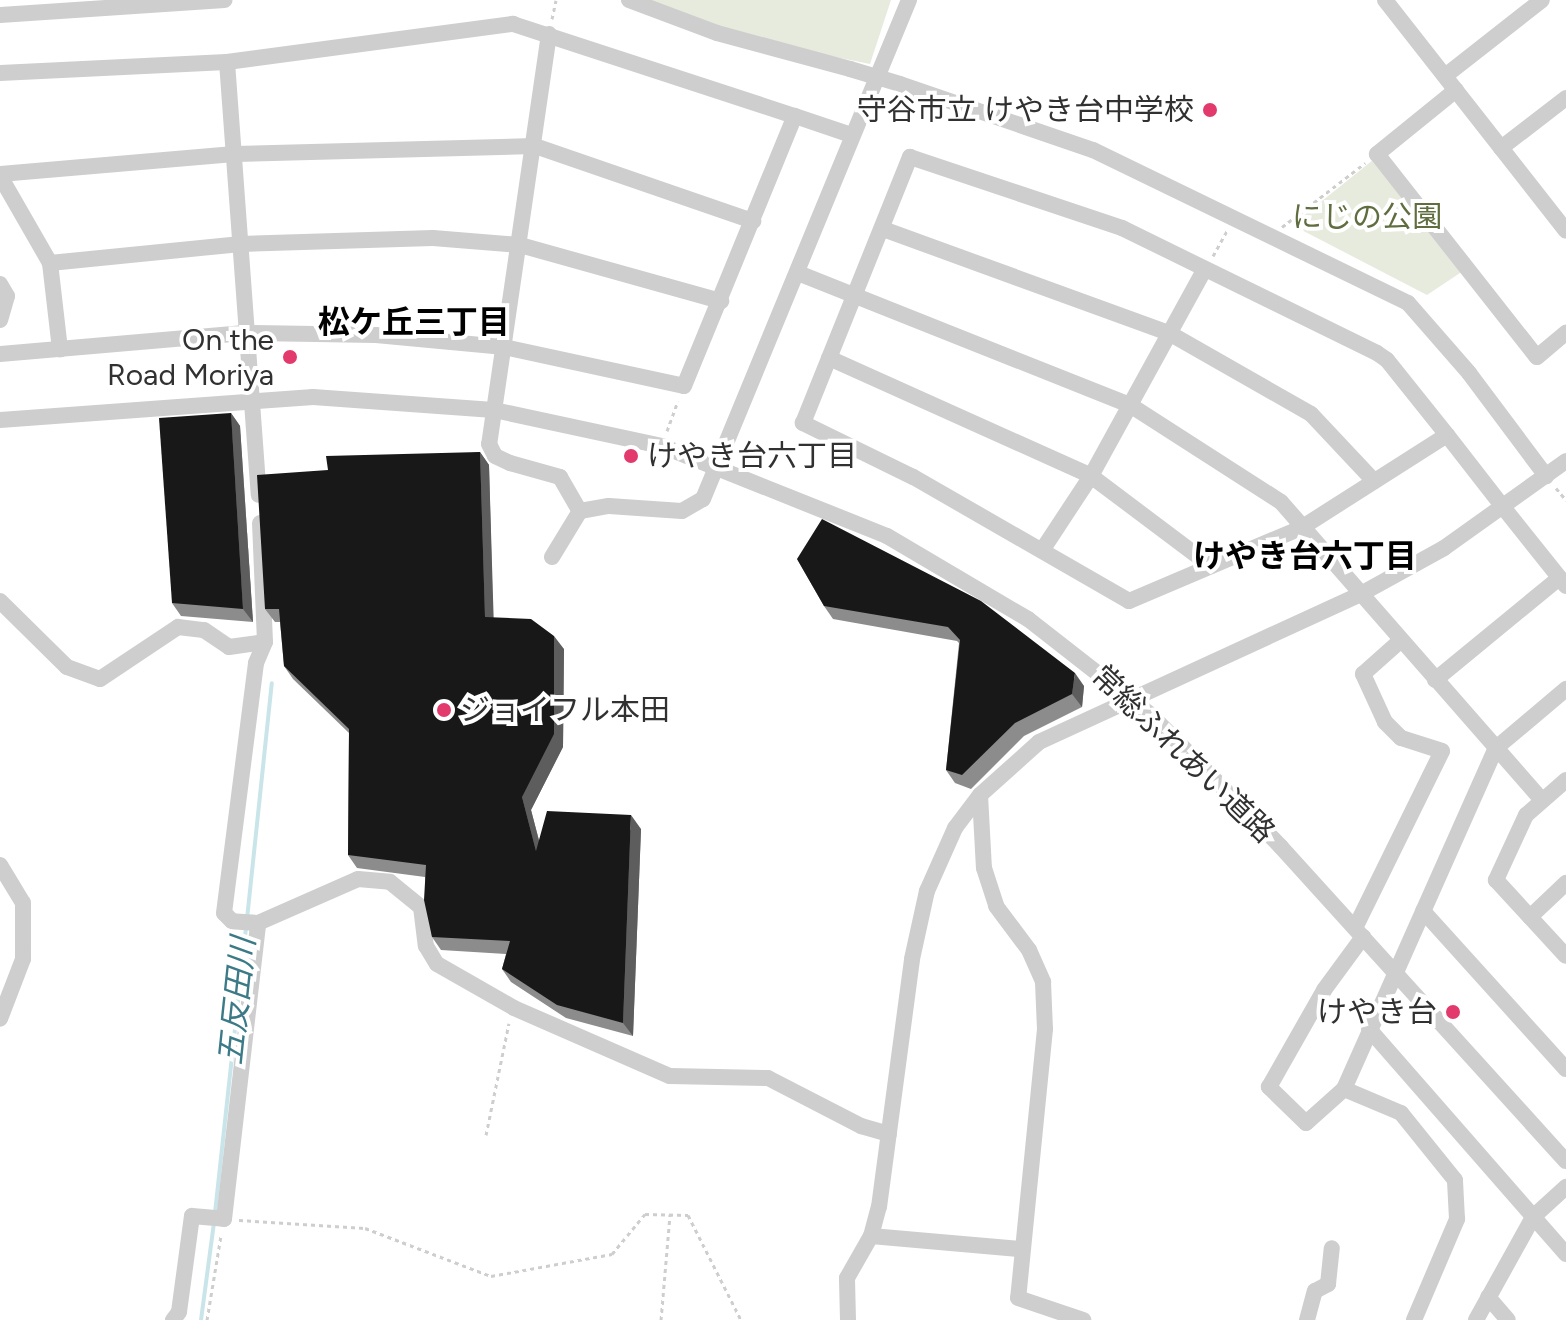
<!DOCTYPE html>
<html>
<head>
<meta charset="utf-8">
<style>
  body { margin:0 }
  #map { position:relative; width:1566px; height:1320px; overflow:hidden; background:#fff; font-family:Figtree,"Noto Sans JP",sans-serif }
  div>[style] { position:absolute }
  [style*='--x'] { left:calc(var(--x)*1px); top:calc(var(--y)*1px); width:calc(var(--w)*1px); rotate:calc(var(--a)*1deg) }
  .green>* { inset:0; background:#e7ebdd }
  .stream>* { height:4px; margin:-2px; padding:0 2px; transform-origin:2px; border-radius:2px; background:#cae5ea }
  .path>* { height:3px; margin-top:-1.5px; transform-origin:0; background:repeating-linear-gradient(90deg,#cecece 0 4px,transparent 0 8px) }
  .minor>* { height:16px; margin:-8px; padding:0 8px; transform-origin:8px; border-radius:8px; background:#cecece }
  .minor-bridge>* { height:16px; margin:-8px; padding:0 8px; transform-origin:8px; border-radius:8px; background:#cecece }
  .wall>* { inset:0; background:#8c8c8c }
  .shaded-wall>* { inset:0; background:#5d5d5d }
  .building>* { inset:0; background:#181818 }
  .dots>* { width:22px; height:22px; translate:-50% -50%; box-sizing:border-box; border:4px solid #fff; border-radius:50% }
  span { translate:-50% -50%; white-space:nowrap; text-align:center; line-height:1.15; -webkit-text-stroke:8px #fff; paint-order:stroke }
  .poi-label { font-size:30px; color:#313131 }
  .right { translate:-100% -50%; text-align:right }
  .left { translate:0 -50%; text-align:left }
  .park-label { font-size:30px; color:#5f6d3f }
  .street-label { font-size:30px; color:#313131 }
  .neighbourhood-label { font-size:32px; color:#000; font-weight:700 }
  .water-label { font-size:32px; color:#3b7a86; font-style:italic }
</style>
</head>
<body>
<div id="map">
  <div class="green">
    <i style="clip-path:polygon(629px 0,891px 0,870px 64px,717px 33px)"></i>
    <i style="clip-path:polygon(1373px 160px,1463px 271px,1427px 295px,1292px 225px)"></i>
  </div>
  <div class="stream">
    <i style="--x:247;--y:919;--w:237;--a:-84"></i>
    <i style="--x:215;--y:1213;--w:287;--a:-83.8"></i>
    <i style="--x:201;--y:1320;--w:99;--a:-82.4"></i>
  </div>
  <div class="path">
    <i style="--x:552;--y:19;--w:19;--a:-78"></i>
    <i style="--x:1282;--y:227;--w:105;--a:-37.6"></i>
    <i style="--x:1213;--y:256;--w:29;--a:-61"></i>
    <i style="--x:667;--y:431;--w:32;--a:-70"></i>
    <i style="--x:1556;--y:488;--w:16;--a:50"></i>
    <i style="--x:486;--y:1135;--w:114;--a:-78.4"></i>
    <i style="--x:239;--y:1220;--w:126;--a:3.6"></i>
    <i style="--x:365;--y:1228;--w:135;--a:20.9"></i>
    <i style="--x:491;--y:1276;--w:123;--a:-10.3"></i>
    <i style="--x:612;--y:1254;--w:52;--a:-50.5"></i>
    <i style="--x:645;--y:1214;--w:43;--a:1.3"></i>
    <i style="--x:688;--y:1215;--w:118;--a:63.2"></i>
    <i style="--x:207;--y:1320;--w:86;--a:-80.6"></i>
    <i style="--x:661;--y:1320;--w:106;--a:-85.1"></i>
  </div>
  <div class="minor">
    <i style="--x:629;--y:0;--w:94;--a:20.6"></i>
    <i style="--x:717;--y:33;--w:138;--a:15.1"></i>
    <i style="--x:1385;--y:0;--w:293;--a:51.9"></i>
    <i style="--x:0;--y:15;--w:225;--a:-3.8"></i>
    <i style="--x:549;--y:34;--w:414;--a:98.3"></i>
    <i style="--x:489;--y:444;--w:13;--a:63"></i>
    <i style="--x:495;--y:456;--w:17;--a:25"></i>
    <i style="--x:510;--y:463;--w:52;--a:15.6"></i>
    <i style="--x:560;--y:477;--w:39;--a:60"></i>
    <i style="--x:227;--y:62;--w:434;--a:85.8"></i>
    <i style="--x:0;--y:73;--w:227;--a:-2.8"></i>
    <i style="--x:227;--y:62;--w:289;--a:-7.6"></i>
    <i style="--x:513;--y:24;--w:297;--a:18.1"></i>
    <i style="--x:1445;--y:76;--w:123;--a:-38.1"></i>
    <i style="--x:900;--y:84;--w:204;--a:18.9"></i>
    <i style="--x:1093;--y:150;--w:350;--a:25.9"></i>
    <i style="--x:1408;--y:303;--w:93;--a:48.9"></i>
    <i style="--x:1469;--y:373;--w:129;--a:53.2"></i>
    <i style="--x:1456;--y:90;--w:102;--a:141"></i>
    <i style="--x:1377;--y:154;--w:258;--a:51.8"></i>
    <i style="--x:1537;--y:357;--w:38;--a:-40"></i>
    <i style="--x:1501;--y:148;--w:82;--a:-37.6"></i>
    <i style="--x:0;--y:174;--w:235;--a:-4.9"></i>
    <i style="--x:234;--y:154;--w:301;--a:-1.5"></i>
    <i style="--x:535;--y:146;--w:231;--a:19"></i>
    <i style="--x:0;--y:176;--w:100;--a:60.1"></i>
    <i style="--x:50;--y:263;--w:87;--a:83.4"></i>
    <i style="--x:883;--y:229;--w:304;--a:20"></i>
    <i style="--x:1169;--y:333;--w:163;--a:29.7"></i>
    <i style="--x:1311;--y:414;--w:92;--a:46.8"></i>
    <i style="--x:50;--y:263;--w:192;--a:-5.7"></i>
    <i style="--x:241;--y:244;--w:192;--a:-1.8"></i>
    <i style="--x:433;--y:238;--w:87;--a:4.6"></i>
    <i style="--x:520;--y:245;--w:209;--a:15.6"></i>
    <i style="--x:798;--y:273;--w:357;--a:21.7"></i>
    <i style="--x:1130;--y:405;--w:179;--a:32.7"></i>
    <i style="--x:1281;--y:502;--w:395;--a:48.8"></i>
    <i style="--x:0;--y:284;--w:14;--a:60"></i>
    <i style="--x:7;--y:296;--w:25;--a:106"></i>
    <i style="--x:0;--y:354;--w:248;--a:-4.9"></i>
    <i style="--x:247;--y:333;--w:129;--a:0.9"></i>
    <i style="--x:376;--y:335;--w:129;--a:5.4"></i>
    <i style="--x:504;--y:347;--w:184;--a:12.2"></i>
    <i style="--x:684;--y:386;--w:292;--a:-67.7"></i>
    <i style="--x:795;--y:116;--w:59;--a:18.7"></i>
    <i style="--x:829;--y:358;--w:287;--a:24.2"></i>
    <i style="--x:1091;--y:476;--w:150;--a:36.9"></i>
    <i style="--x:0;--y:420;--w:314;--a:-4.2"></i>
    <i style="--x:313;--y:397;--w:181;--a:4.1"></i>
    <i style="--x:494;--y:410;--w:172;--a:12.1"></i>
    <i style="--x:662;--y:446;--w:242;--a:21.8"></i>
    <i style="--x:887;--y:536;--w:164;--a:30.5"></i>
    <i style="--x:1028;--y:619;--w:157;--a:38"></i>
    <i style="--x:1152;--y:716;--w:184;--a:45.4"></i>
    <i style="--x:1281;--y:847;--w:424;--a:47.8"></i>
    <i style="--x:1447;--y:435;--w:173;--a:147.5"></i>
    <i style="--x:1301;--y:528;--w:187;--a:157"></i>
    <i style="--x:1129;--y:601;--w:249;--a:-150.1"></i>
    <i style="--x:913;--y:477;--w:123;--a:-153.9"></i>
    <i style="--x:803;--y:423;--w:287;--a:-68.1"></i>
    <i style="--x:910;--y:157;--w:224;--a:18.5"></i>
    <i style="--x:1122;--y:228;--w:284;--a:26.1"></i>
    <i style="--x:1377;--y:353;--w:12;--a:35"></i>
    <i style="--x:1387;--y:360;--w:96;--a:51.3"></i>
    <i style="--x:1447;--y:435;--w:91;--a:52.1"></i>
    <i style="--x:1503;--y:507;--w:101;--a:51.4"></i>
    <i style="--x:1043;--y:549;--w:87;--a:-56.7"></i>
    <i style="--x:1091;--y:476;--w:236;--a:-61.2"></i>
    <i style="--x:552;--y:557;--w:54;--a:-58.7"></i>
    <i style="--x:580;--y:511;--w:29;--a:-10"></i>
    <i style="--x:609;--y:506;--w:73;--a:3.9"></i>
    <i style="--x:682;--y:511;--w:24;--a:-30"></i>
    <i style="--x:703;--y:499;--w:540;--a:-67.57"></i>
    <i style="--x:0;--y:601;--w:94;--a:44.6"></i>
    <i style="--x:67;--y:667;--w:35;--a:20"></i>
    <i style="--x:100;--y:679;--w:94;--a:-33.7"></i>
    <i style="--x:178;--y:627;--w:26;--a:7"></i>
    <i style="--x:204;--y:630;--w:30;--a:34"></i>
    <i style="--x:229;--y:647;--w:36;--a:-8"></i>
    <i style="--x:1435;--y:680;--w:161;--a:-39.4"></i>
    <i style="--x:1566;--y:780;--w:53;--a:138.8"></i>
    <i style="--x:1526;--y:815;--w:72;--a:114.8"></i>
    <i style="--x:1496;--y:880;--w:103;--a:47.4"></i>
    <i style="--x:980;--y:795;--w:73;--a:86.9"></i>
    <i style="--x:984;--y:868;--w:40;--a:72"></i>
    <i style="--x:996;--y:906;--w:55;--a:53.1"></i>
    <i style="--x:1029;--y:950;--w:35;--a:66"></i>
    <i style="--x:1043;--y:982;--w:47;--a:87.6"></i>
    <i style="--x:1045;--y:1029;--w:270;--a:95.7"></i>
    <i style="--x:1018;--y:1298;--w:69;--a:18.7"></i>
    <i style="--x:0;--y:865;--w:44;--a:58.8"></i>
    <i style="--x:23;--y:903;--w:56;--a:90"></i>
    <i style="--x:23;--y:959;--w:64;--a:111"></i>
    <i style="--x:1423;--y:911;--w:213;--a:47.9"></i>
    <i style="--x:1530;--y:917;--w:50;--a:-43.4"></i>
    <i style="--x:258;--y:923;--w:109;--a:-23.7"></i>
    <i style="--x:358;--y:879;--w:32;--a:5"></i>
    <i style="--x:390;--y:882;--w:40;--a:39"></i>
    <i style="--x:421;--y:907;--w:39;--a:83"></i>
    <i style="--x:426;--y:946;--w:21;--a:59"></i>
    <i style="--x:437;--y:964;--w:89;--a:29.7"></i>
    <i style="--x:514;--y:1008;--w:170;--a:23.6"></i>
    <i style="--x:670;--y:1076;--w:98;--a:1.2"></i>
    <i style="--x:768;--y:1078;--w:105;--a:27.3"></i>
    <i style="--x:861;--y:1126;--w:29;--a:16"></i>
    <i style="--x:1355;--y:928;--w:197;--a:-63.8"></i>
    <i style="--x:1442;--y:751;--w:43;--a:-162.4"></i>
    <i style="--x:1401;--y:738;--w:23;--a:-135"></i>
    <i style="--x:1385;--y:722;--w:53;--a:-114.6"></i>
    <i style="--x:1363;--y:674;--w:50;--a:-41.7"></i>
    <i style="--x:1369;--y:1029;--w:299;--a:48.8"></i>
    <i style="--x:1344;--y:1089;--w:51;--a:138.2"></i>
    <i style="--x:1306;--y:1123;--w:52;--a:-135.8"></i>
    <i style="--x:1269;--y:1087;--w:112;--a:-60.4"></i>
    <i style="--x:1324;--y:990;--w:66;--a:-53.7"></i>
    <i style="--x:871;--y:1236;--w:149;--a:5"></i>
    <i style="--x:1488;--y:1297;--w:30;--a:49"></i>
    <i style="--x:173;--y:1320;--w:10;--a:-53"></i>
    <i style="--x:179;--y:1312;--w:97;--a:-82.3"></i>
    <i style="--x:192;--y:1216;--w:32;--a:5"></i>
    <i style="--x:224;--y:1219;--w:298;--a:-83.4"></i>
    <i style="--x:258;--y:923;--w:26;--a:-176"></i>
    <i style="--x:232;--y:921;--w:11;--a:-135"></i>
    <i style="--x:224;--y:913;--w:252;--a:-82.7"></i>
    <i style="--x:256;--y:663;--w:23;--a:-67"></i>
    <i style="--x:265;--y:642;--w:119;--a:-92.4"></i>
    <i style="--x:848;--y:1320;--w:42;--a:-91.4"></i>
    <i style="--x:847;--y:1278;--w:48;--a:-60.3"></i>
    <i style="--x:871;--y:1236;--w:30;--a:-75"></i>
    <i style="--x:879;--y:1207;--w:250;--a:-82.4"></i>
    <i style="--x:912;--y:959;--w:70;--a:-77.6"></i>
    <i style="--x:927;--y:891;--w:69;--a:-66"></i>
    <i style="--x:955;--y:828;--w:41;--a:-52.9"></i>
    <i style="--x:980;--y:795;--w:79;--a:-41.9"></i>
    <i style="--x:1039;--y:742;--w:352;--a:-24.7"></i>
    <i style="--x:1359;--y:595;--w:97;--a:-28.9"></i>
    <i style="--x:1444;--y:548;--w:150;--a:-35.5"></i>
    <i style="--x:1307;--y:1320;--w:30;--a:-75"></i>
    <i style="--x:1315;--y:1291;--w:15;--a:-28"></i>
    <i style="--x:1328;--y:1284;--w:36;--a:-84"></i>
    <i style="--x:1414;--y:1320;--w:110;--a:-66.9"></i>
    <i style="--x:1457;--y:1219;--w:39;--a:-93"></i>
    <i style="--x:1455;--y:1180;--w:86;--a:-128.9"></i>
    <i style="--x:1401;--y:1113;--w:62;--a:-157.2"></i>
    <i style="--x:1344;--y:1089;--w:373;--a:-66"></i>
    <i style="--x:1496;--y:748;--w:92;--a:-40.1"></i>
    <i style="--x:1476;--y:1320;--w:118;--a:-61"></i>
    <i style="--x:1533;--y:1217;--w:45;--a:-42.3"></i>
  </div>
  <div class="minor-bridge">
    <i style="--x:850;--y:69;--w:52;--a:16.7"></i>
  </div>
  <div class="wall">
    <i style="clip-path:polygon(231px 413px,240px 426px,253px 622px,181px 616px,172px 603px)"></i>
    <i style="clip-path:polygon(480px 452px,489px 465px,493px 618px,564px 649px,563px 747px,531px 810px,539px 840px,641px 829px,633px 1036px,566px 1018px,511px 982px,502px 969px,506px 954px,441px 950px,432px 937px,425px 877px,357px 868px,348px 855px,349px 733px,293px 679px,284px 666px,280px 622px,275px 622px,265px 609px,328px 470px)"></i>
    <i style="clip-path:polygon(797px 559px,1084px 686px,1082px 707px,1024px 736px,971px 789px,955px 783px,946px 770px,959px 643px,957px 641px,833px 619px,824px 606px)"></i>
  </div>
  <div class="shaded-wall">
    <i style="clip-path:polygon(231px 413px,240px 426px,253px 622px,243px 609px)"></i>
    <i style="clip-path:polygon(480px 452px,489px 465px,494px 630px,485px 617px)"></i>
    <i style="clip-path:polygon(554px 636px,564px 649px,563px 747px,531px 810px,545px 864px,536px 851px,522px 797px)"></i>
    <i style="clip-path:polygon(1075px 673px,1084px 686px,1082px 707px,1072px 694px)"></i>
    <i style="clip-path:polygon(631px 815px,641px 829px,633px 1036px,623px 1023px)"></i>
  </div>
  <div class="building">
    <i style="clip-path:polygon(231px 413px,243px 609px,172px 603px,159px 418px)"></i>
    <i style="clip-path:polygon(480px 452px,485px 617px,531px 619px,554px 636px,554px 734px,522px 797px,536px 851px,547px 811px,631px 815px,623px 1023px,557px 1005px,502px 969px,510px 941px,432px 937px,424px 900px,426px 865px,348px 855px,349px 729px,284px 666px,279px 609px,265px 609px,257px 475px,328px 470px,326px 456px)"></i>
    <i style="clip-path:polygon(822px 519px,981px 601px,1075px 673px,1072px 694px,1015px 723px,962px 775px,946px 770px,960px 640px,948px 627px,824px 606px,797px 559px)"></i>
  </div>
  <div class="dots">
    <i style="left:1210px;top:110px;background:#e23a6d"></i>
    <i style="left:290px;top:357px;background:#e23a6d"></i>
    <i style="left:631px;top:456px;background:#e23a6d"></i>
    <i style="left:444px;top:710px;background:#e23a6d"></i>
    <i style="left:1453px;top:1012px;background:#e23a6d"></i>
  </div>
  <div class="poi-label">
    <span class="right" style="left:1194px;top:110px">守谷市立 けやき台中学校</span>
    <span class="right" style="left:274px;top:357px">On the<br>Road Moriya</span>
    <span class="left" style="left:647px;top:456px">けやき台六丁目</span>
    <span class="left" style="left:460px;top:710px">ジョイフル本田</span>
    <span class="right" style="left:1437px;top:1012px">けやき台</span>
  </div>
  <div class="park-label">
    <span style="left:1367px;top:217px">にじの公園</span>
  </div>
  <div class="street-label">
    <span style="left:1183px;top:754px;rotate:44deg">常総ふれあい道路</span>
  </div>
  <div class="neighbourhood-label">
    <span style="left:414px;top:322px">松ケ丘三丁目</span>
    <span style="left:1305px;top:556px">けやき台六丁目</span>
  </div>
  <div class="water-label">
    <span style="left:237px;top:1001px;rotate:-84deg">五反田川</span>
  </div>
</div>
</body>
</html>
